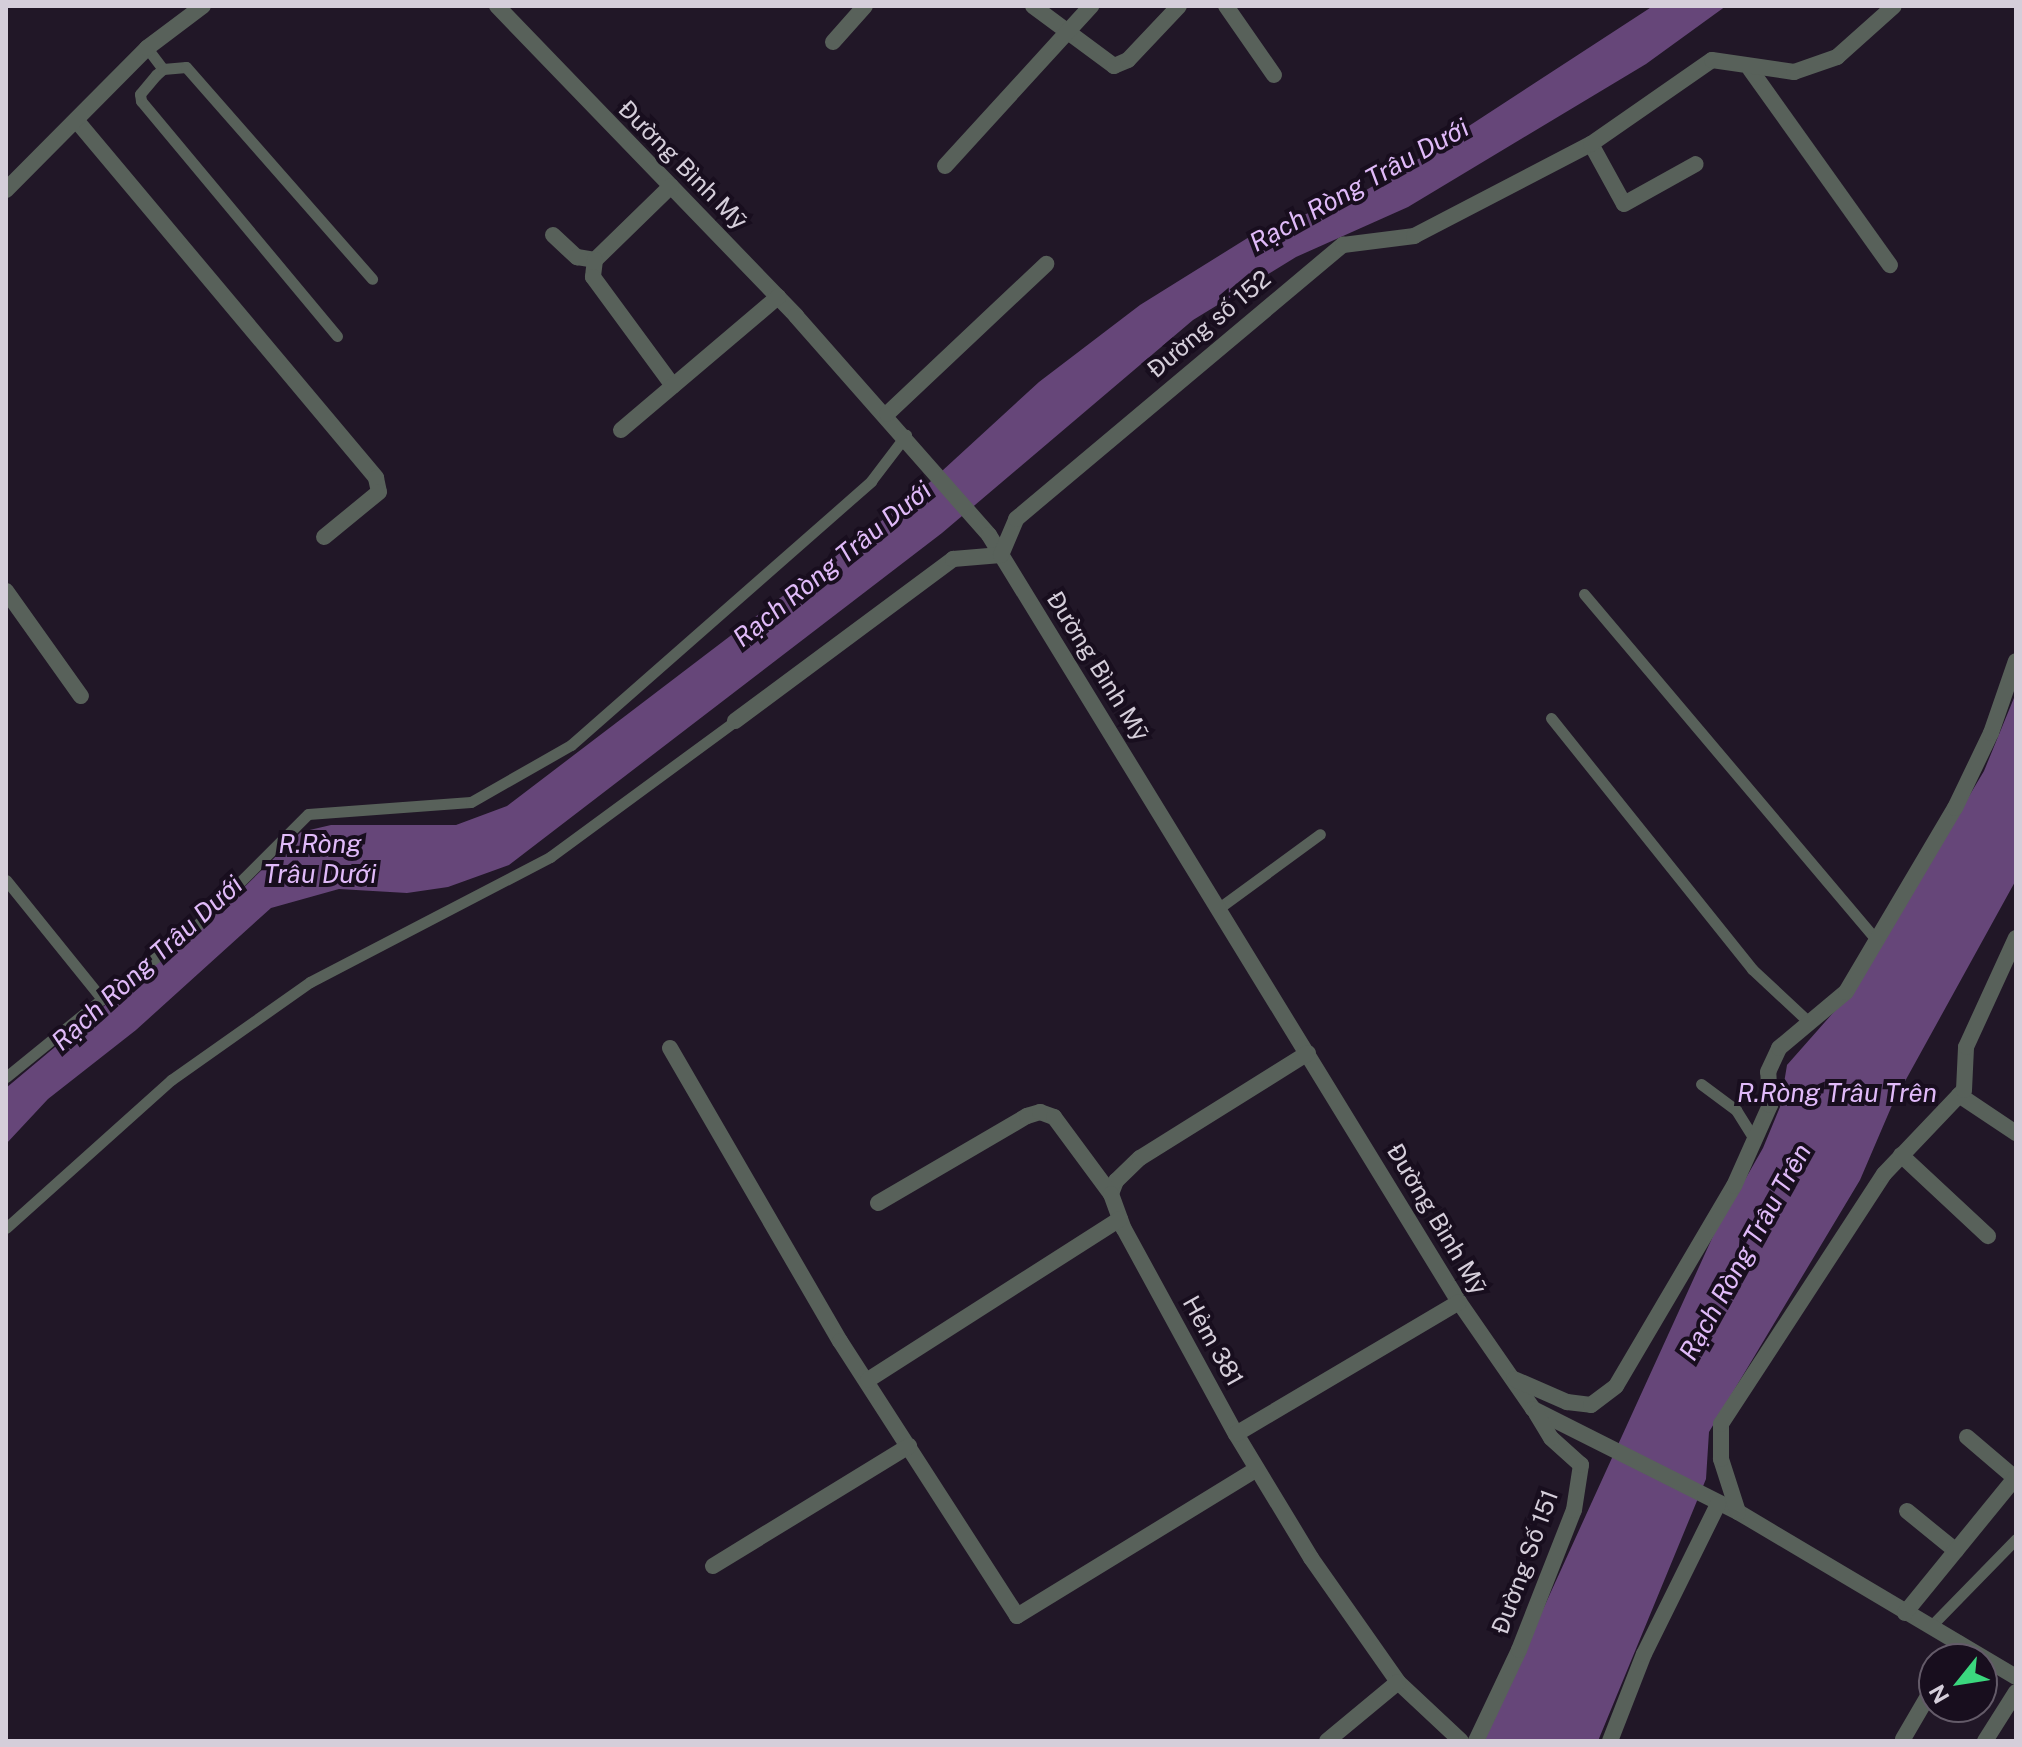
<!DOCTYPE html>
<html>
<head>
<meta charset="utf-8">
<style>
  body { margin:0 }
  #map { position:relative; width:2022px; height:1747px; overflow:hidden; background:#211727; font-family:"Public Sans",sans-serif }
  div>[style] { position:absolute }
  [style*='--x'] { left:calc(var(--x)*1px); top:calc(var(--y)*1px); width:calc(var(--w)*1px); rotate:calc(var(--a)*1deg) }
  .water>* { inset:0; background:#664679 }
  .lane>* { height:11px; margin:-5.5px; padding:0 5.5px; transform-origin:5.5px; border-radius:5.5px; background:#58615a }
  .street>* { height:16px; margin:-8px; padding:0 8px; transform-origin:8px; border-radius:8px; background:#58615a }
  span { translate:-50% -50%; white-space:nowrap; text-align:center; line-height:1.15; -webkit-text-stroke:8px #180e1e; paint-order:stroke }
  .street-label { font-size:24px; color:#d5ceda }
  .water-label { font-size:26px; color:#e0baf9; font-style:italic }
  .frame { position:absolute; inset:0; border:8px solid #d5ceda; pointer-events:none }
  .north { position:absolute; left:1918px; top:1643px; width:80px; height:80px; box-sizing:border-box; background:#180e1e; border:2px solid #645b69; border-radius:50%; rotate:240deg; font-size:22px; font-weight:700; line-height:32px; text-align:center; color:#d5ceda }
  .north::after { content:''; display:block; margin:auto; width:28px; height:36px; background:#3bd77e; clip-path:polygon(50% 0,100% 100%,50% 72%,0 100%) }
</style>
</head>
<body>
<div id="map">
  <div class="water">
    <i style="clip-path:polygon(1653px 6px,1726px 6px,1646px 64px,1408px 207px,1296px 257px,1193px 320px,942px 533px,509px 865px,448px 887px,407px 893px,339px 889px,271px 908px,136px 1030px,48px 1099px,6px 1144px,6px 1088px,233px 898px,301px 832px,331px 825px,456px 825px,507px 806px,918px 493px,1039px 382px,1140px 305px,1254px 234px,1361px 193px,1406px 167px)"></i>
    <i style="clip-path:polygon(2016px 693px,2016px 880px,1893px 1103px,1860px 1180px,1709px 1432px,1706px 1479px,1598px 1741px,1483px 1741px,1714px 1234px,1763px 1148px,1780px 1107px,1787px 1065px,1855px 988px,1984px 771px)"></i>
  </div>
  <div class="lane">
    <i style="--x:147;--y:48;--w:26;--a:53"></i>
    <i style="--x:337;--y:336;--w:306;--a:-129.8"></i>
    <i style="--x:141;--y:101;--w:7;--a:-98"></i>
    <i style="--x:140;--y:94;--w:25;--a:-50"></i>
    <i style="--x:156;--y:75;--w:9;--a:-41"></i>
    <i style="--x:163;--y:69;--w:23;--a:-5"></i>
    <i style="--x:186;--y:67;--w:282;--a:48.7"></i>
    <i style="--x:1584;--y:594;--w:453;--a:49.8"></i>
    <i style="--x:1551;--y:718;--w:322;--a:51.3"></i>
    <i style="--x:1752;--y:969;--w:79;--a:43"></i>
    <i style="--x:6;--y:880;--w:153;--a:51.1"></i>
    <i style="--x:102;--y:999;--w:116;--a:-37.7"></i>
    <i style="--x:194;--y:928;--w:161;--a:-45"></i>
    <i style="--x:308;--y:814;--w:163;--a:-4.2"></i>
    <i style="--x:471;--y:802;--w:115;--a:-29.7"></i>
    <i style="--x:571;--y:745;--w:400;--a:-41.3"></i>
    <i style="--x:871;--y:481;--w:58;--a:-52.7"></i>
    <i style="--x:1219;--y:908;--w:125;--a:-36.2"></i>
    <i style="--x:6;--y:1077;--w:124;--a:-39.1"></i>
    <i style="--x:1701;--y:1084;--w:44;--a:36.6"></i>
    <i style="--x:1736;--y:1110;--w:36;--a:58"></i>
    <i style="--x:6;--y:1228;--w:222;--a:-41.9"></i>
    <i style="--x:171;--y:1080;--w:170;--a:-35.2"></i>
    <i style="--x:310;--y:982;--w:271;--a:-27.5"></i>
    <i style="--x:550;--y:857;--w:230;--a:-36.3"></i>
    <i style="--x:1930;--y:1627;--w:123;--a:-45.7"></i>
  </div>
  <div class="street">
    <i style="--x:497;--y:6;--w:431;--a:46"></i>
    <i style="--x:796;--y:316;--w:292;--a:48.6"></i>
    <i style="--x:989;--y:535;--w:900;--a:58.5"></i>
    <i style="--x:1459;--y:1302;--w:130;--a:55.3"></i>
    <i style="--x:1533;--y:1409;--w:229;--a:26.7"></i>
    <i style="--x:1738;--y:1512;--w:323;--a:30.7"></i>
    <i style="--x:1033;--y:6;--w:101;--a:36.5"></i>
    <i style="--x:1114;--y:66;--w:15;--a:-23"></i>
    <i style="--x:1128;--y:60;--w:74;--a:-46.6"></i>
    <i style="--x:1226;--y:6;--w:84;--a:55.2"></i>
    <i style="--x:833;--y:42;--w:48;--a:-48.4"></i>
    <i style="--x:1750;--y:69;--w:241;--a:54.5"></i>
    <i style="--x:76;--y:120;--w:467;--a:50"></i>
    <i style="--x:376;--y:478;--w:14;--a:78"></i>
    <i style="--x:379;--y:492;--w:71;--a:140.7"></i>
    <i style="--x:1591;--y:144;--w:68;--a:61.2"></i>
    <i style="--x:1624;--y:204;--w:82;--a:-29.1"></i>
    <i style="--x:945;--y:166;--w:217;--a:-47.6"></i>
    <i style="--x:6;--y:190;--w:200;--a:-45.2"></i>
    <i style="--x:147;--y:48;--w:70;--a:-36.9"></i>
    <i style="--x:553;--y:235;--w:33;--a:43"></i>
    <i style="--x:577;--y:257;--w:18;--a:9"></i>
    <i style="--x:595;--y:260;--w:106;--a:-44.2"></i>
    <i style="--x:595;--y:260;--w:17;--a:97"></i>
    <i style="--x:593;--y:277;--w:135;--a:53.7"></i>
    <i style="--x:887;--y:414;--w:219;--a:-43.3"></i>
    <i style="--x:621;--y:430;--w:206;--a:-40.3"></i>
    <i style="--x:6;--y:591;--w:129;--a:54.5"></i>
    <i style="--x:735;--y:721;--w:272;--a:-36.6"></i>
    <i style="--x:953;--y:559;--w:48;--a:-4.8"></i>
    <i style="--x:1001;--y:555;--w:39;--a:-67"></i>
    <i style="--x:1016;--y:519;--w:427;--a:-40"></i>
    <i style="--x:1343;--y:245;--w:72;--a:-7.2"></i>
    <i style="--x:1414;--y:236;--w:199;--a:-27.5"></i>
    <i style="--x:1591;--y:144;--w:147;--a:-34.8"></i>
    <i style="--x:1712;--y:60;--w:83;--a:8.3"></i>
    <i style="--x:1794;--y:72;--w:46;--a:-19.2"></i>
    <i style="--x:1837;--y:57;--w:76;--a:-41.8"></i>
    <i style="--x:670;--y:1048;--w:339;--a:59.9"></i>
    <i style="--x:840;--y:1341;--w:327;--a:57.2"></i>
    <i style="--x:1017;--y:1616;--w:281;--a:-31.5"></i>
    <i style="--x:1959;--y:1095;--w:69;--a:33.7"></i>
    <i style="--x:1901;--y:1155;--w:119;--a:43"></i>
    <i style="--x:1111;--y:1194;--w:14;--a:-69"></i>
    <i style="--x:1116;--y:1181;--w:33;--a:-44"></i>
    <i style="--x:1140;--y:1158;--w:198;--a:-32"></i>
    <i style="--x:878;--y:1203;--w:173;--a:-30.3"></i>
    <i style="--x:1027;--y:1116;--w:14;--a:-17"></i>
    <i style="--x:1040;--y:1112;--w:15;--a:20"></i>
    <i style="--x:1054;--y:1117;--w:96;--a:53.5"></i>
    <i style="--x:1111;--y:1194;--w:37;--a:70"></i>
    <i style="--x:1124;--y:1229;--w:234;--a:61.4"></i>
    <i style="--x:1236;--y:1434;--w:145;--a:58.8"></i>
    <i style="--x:1311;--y:1558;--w:151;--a:54.9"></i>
    <i style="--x:1398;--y:1682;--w:86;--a:43.1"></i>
    <i style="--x:1514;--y:1379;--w:58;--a:23.5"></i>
    <i style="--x:1567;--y:1402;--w:24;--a:7"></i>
    <i style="--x:1591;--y:1405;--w:31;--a:-37"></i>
    <i style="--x:1616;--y:1386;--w:232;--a:-59.5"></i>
    <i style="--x:1734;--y:1186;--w:89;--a:-66"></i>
    <i style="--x:1770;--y:1105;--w:33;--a:-93"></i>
    <i style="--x:1768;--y:1072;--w:26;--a:-65"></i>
    <i style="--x:1779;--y:1048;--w:87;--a:-39.9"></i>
    <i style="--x:1846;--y:992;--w:214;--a:-59.4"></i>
    <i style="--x:1955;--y:808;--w:83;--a:-64.4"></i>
    <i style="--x:1991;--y:733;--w:76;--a:-70.9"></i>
    <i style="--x:868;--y:1380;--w:299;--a:-32.6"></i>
    <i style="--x:1236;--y:1434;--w:259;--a:-30.6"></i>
    <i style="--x:1967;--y:1437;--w:63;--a:40.5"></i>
    <i style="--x:1907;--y:1511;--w:63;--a:39.2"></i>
    <i style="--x:1738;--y:1512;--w:56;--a:-107.8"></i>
    <i style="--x:1721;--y:1459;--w:35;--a:-90"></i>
    <i style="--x:1721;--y:1424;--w:298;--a:-56.9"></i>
    <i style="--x:1884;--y:1174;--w:116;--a:-46.4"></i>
    <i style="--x:1964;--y:1090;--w:43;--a:-87.3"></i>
    <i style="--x:1966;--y:1047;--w:120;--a:-65.4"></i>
    <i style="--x:713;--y:1566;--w:230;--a:-31.5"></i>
    <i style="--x:1905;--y:1613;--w:176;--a:-50.8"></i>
    <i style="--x:1950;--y:1659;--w:18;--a:-61"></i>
    <i style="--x:1903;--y:1739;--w:61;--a:-59.7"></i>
    <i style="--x:1327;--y:1741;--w:92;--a:-39.7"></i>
    <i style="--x:1476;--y:1741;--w:101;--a:-64.7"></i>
    <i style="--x:1519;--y:1650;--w:150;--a:-68.6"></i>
    <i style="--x:1574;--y:1510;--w:46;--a:-81.2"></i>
    <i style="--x:1581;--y:1465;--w:40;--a:-138"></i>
    <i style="--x:1551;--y:1438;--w:29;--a:-121"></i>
    <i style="--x:1610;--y:1741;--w:93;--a:-68.7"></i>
    <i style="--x:1644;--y:1654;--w:167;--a:-63.7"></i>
    <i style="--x:1985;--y:1741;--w:58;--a:-57.7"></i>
  </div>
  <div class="street-label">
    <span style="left:683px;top:165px;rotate:45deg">Đường Bình Mỹ</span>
    <span style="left:1209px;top:324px;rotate:-40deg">Đường số 152</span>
    <span style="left:1098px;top:666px;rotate:58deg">Đường Bình Mỹ</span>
    <span style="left:1437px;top:1219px;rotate:59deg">Đường Bình Mỹ</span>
    <span style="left:1213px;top:1341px;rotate:61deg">Hẻm 381</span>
    <span style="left:1525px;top:1562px;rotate:-70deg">Đường Số 151</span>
  </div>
  <div class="water-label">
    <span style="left:1359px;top:185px;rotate:-29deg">Rạch Ròng Trâu Dưới</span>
    <span style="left:832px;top:564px;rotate:-39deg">Rạch Ròng Trâu Dưới</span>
    <span style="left:320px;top:859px">R.Ròng<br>Trâu Dưới</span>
    <span style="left:147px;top:963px;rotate:-42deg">Rạch Ròng Trâu Dưới</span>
    <span style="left:1837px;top:1093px">R.Ròng Trâu Trên</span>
    <span style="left:1745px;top:1252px;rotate:-61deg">Rạch Ròng Trâu Trên</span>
  </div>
  <div class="frame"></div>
  <div class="north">N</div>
</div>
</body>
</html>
